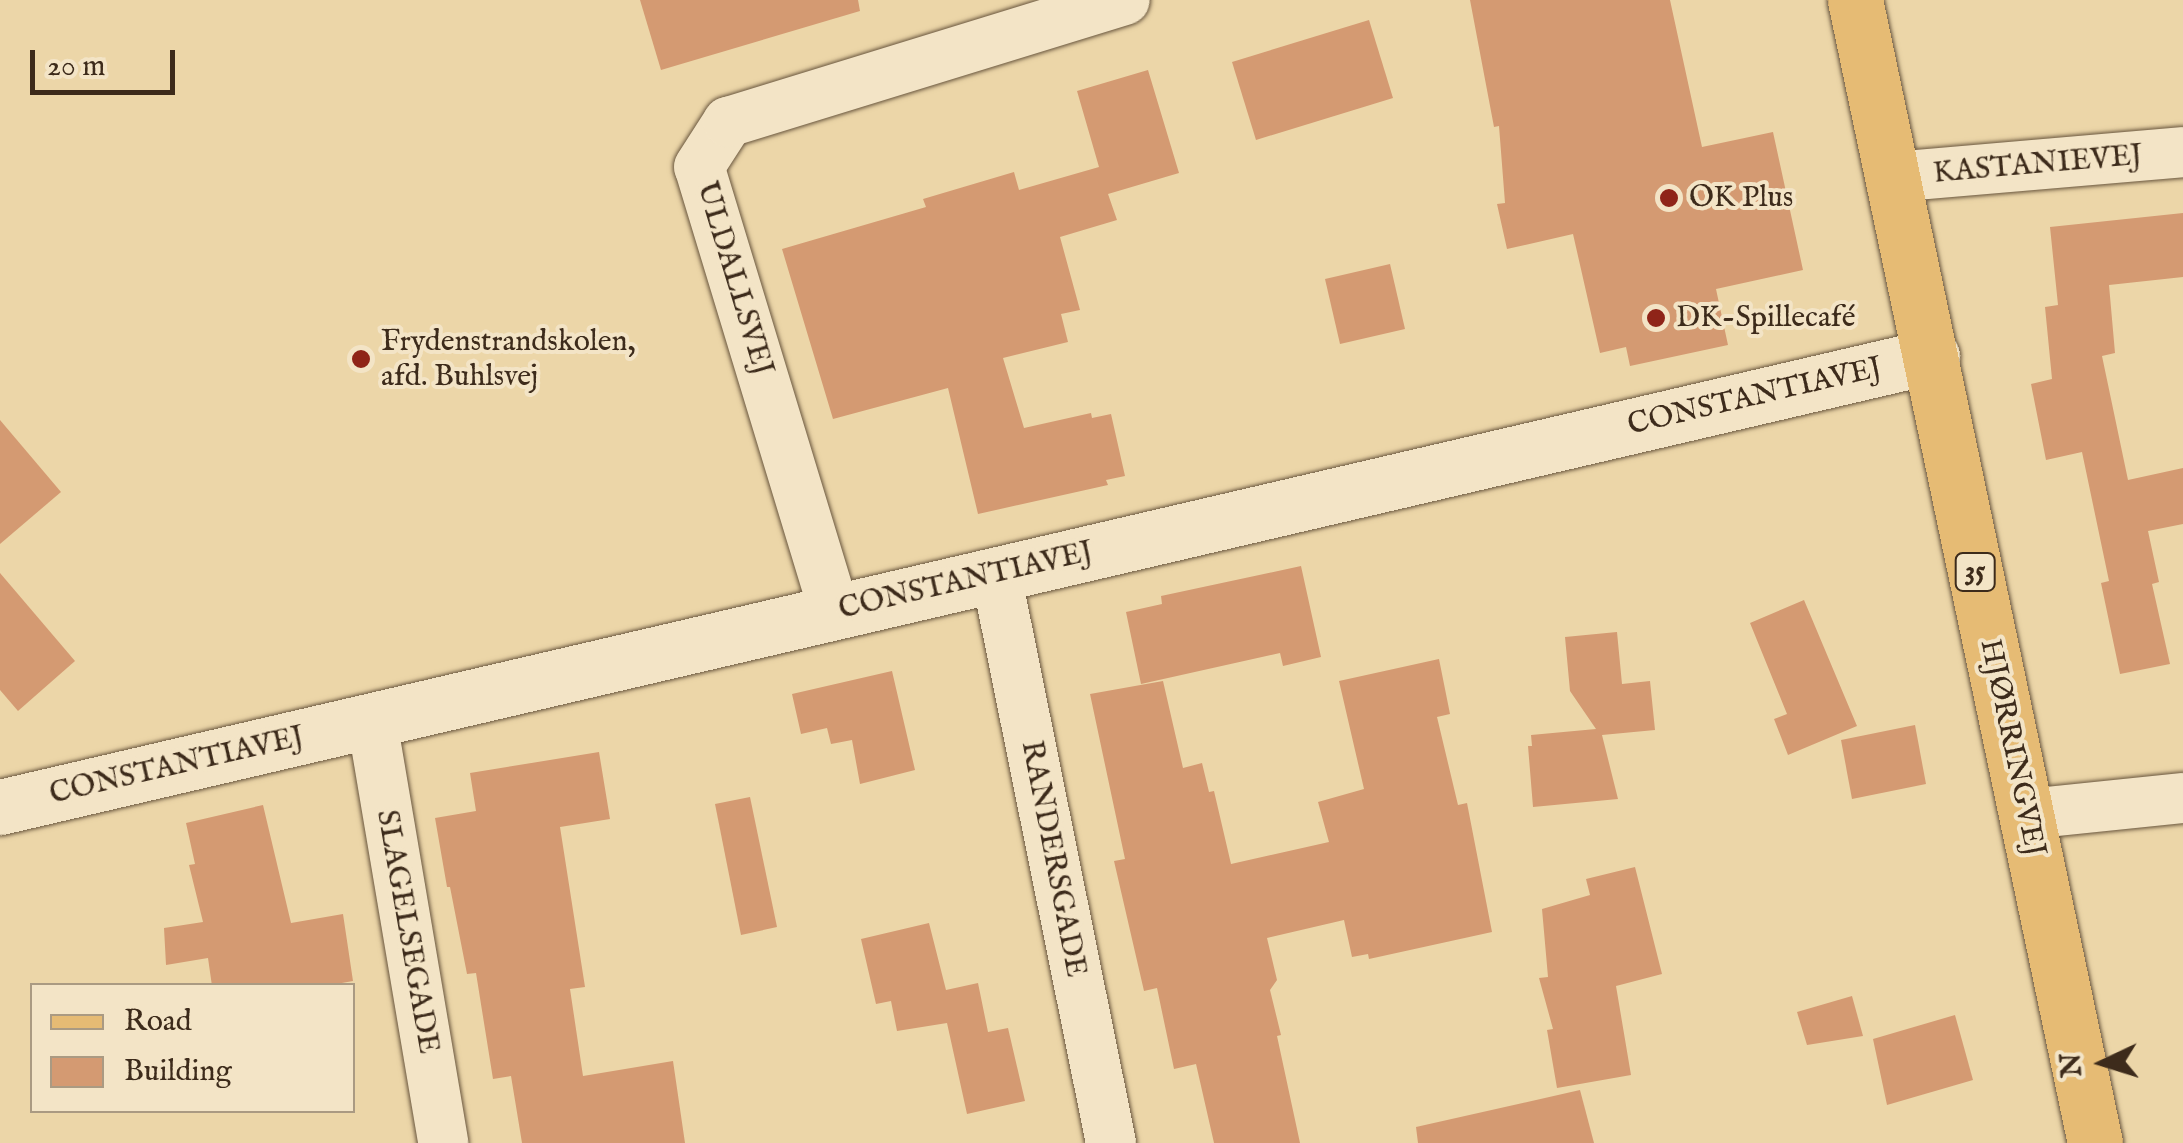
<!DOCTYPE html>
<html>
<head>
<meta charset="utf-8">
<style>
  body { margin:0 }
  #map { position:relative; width:2183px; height:1143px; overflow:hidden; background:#ecd6a8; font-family:"IM FELL English",serif }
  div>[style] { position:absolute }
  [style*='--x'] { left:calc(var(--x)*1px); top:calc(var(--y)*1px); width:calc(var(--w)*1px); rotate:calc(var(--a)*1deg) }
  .building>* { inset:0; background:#d49a72 }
  .roads { filter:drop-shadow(0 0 2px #69563e) drop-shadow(0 0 2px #69563e) }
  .street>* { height:50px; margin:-25px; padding:0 25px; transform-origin:25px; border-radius:25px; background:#f3e4c6 }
  .secondary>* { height:55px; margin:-27.5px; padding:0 27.5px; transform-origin:27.5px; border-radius:27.5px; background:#f3e4c6 }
  .primary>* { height:55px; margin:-27.5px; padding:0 27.5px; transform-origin:27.5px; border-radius:27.5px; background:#e6bb74 }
  .dots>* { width:28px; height:28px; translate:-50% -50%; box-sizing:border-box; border:5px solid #f3e4c6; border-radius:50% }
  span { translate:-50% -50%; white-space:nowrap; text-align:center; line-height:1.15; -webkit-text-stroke:8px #f3e4c6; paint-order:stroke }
  .shield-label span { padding:2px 8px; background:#f3e4c6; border:2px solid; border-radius:8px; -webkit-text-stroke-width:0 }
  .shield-label { font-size:28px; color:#3d2b1b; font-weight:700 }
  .street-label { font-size:30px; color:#3d2b1b }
  .poi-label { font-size:30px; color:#3d2b1b }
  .left { translate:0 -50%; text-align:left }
  .legend { position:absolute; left:30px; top:983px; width:325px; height:130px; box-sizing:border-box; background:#f3e4c6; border:2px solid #aa9a82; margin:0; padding:12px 18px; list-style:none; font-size:30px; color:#3d2b1b }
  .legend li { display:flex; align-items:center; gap:20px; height:50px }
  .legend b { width:50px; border:2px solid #aa9a82 }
  .north { position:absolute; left:2053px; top:1013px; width:100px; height:100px; -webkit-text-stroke:8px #f3e4c6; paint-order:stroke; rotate:266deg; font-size:28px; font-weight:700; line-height:40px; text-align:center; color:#3d2b1b }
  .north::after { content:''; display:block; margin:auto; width:35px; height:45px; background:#3d2b1b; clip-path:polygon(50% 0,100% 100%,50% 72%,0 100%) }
  .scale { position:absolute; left:30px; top:50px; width:145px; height:45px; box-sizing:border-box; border:5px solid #3d2b1b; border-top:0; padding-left:12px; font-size:30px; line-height:35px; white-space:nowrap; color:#3d2b1b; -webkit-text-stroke:8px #f3e4c6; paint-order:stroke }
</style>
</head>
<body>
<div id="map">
  <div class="building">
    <i style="clip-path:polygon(640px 0,858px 0,860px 11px,661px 70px)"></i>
    <i style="clip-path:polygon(1470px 0,1670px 0,1702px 147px,1773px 132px,1803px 270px,1716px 289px,1728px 345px,1630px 366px,1626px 347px,1600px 353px,1573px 234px,1507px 249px,1497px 204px,1505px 203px,1499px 126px,1494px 127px)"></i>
    <i style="clip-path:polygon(1369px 20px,1393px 98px,1256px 140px,1232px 62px)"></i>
    <i style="clip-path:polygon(1148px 70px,1179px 173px,1108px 194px,1117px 220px,1060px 237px,1080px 310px,1061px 314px,1068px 342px,1003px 358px,1024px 428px,1091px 413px,1092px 418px,1111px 414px,1125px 476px,1106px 480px,1108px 485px,978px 514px,948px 388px,833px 419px,782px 249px,926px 207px,923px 199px,1014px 172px,1019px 190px,1099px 167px,1077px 91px)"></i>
    <i style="clip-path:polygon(2183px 213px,2183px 277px,2109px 285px,2115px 353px,2102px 356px,2128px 480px,2183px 468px,2183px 524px,2148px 531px,2159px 582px,2152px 584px,2170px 664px,2120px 674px,2101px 583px,2109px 581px,2082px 452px,2046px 460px,2031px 384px,2052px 379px,2045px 307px,2058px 305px,2050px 227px)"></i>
    <i style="clip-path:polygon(1390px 264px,1405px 329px,1340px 344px,1325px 279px)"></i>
    <i style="clip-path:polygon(0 420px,61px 492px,0 544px)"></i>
    <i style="clip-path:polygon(1301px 566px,1321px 657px,1283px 666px,1280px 653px,1141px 684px,1126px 612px,1162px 604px,1161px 596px)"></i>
    <i style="clip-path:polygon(0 573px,75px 661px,18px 711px,0 690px)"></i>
    <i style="clip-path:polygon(1804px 600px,1857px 726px,1788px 755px,1774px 719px,1787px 714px,1750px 623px)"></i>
    <i style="clip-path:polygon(1617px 632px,1622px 684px,1650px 681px,1655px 730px,1602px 735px,1618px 799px,1533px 807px,1528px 746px,1532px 746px,1531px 735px,1596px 729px,1570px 691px,1565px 637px)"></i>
    <i style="clip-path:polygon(1439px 659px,1450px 714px,1437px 717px,1458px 805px,1467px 803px,1492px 932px,1369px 959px,1368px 954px,1352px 957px,1344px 920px,1267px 938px,1277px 980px,1270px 990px,1281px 1035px,1277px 1036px,1300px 1143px,1214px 1143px,1196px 1064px,1174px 1069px,1157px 988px,1144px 991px,1114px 861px,1125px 859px,1090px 694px,1163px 681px,1183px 768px,1202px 763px,1209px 792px,1214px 791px,1231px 864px,1329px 842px,1318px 802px,1364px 789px,1339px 681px)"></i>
    <i style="clip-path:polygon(892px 671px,915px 770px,860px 784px,852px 740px,831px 744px,827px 728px,801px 734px,792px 694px)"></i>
    <i style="clip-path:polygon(1915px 725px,1926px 784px,1852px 799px,1841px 740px)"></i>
    <i style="clip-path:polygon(599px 752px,610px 819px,560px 827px,585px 987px,570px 989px,583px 1076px,673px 1061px,685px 1143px,522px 1143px,511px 1076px,493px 1079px,476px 973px,467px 974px,450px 887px,447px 887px,435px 818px,476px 811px,470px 773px)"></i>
    <i style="clip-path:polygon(750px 797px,777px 927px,741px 935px,715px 804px)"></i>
    <i style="clip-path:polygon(263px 805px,291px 923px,343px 914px,353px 981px,325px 986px,212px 986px,208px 958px,166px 965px,164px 928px,203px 922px,189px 865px,195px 864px,186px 823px)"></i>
    <i style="clip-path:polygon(1635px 867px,1662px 974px,1616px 986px,1631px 1075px,1557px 1088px,1547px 1030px,1553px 1029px,1539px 978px,1548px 977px,1542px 909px,1590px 895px,1586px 879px)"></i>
    <i style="clip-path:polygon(929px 923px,946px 990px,978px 983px,988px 1032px,1008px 1028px,1025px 1101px,967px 1114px,947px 1023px,897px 1031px,891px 1001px,876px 1004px,861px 939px)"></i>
    <i style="clip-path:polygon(1852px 996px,1863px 1036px,1807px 1045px,1797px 1012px)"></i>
    <i style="clip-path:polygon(1955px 1015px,1973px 1080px,1887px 1105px,1873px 1039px)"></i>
    <i style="clip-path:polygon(1580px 1090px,1594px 1143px,1418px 1143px,1416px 1127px)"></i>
  </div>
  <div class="roads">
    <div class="street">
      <i style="--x:1893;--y:177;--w:291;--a:-4.9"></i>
      <i style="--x:996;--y:574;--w:581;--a:78.57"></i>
      <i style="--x:834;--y:610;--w:463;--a:-106.9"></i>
      <i style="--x:699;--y:167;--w:54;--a:-57.2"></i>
      <i style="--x:728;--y:122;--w:415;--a:-17.1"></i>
      <i style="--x:372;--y:721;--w:428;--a:80.4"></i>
      <i style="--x:2027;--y:814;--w:157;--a:-5.9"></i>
    </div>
    <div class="secondary">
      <i style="--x:0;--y:807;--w:1984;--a:-13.14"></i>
    </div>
    <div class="primary">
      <i style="--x:1855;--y:0;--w:1168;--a:78.14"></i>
    </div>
  </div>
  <div class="dots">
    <i style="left:1669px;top:198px;background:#8f2418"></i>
    <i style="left:1656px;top:318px;background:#8f2418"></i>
    <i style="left:361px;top:359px;background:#8f2418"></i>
  </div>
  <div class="shield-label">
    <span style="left:1975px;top:572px">35</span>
  </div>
  <div class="street-label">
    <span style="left:2038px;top:165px;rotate:-5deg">KASTANIEVEJ</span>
    <span style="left:734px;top:279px;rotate:73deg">ULDALLSVEJ</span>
    <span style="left:1755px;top:397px;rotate:-13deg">CONSTANTIAVEJ</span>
    <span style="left:966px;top:581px;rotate:-13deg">CONSTANTIAVEJ</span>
    <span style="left:2012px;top:748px;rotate:78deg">HJØRRINGVEJ</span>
    <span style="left:177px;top:766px;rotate:-13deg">CONSTANTIAVEJ</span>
    <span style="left:1053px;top:859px;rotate:79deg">RANDERSGADE</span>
    <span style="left:407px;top:932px;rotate:80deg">SLAGELSEGADE</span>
  </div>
  <div class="poi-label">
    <span class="left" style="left:1689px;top:198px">OK Plus</span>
    <span class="left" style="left:1676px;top:318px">DK-Spillecafé</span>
    <span class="left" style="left:381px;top:359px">Frydenstrandskolen,<br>afd. Buhlsvej</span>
  </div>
  <ul class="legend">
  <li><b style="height:12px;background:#e6bb74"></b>Road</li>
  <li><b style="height:28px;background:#d49a72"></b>Building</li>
  </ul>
  <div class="north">N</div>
  <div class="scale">20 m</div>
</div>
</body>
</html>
